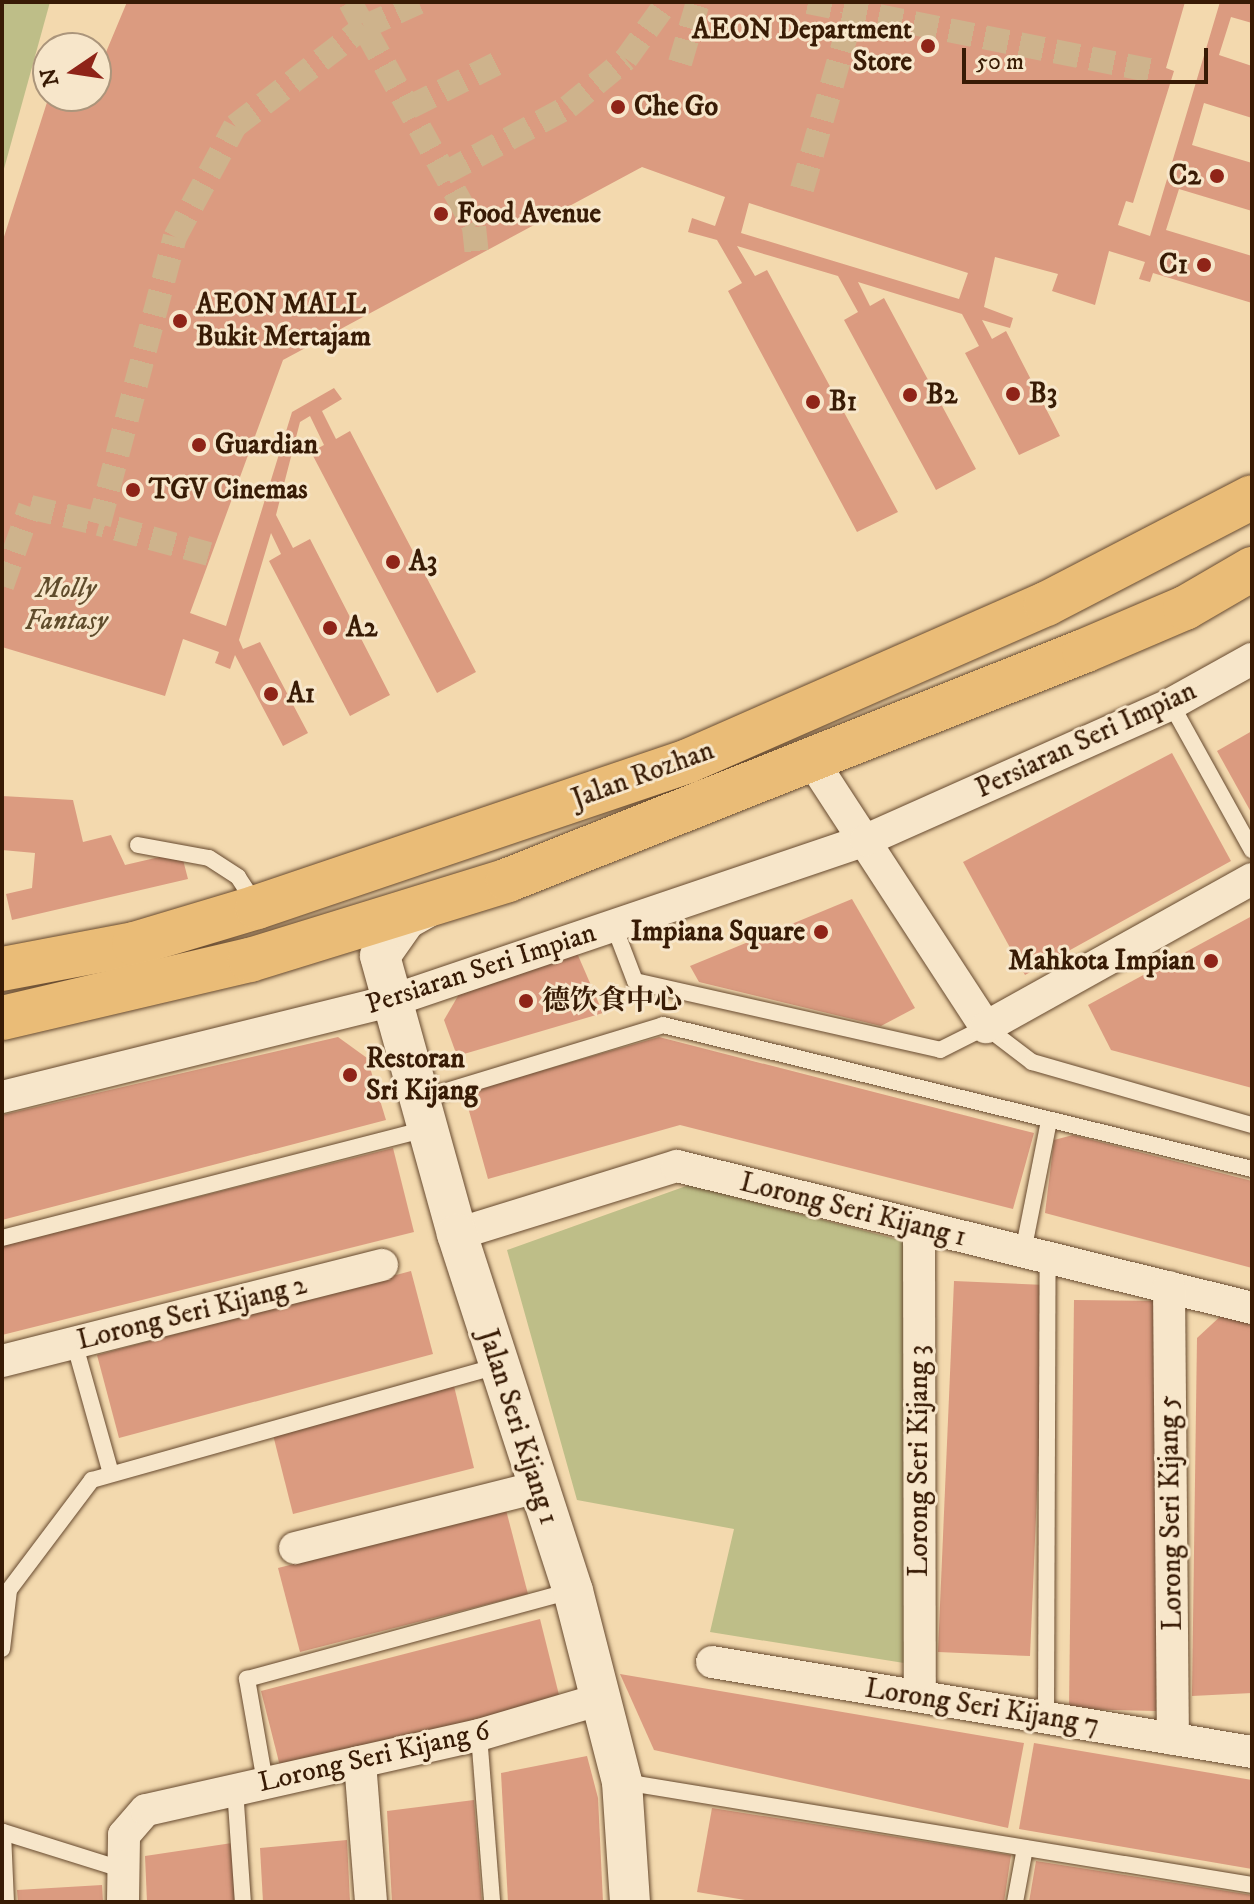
<!DOCTYPE html>
<html>
<head>
<meta charset="utf-8">
<style>
  body { margin:0 }
  #map { position:relative; width:1254px; height:1904px; overflow:hidden; background:#f3d9ae; font-family:"IM FELL DW Pica","Noto Serif SC",serif }
  div>[style] { position:absolute }
  [style*='--x'] { left:calc(var(--x)*1px); top:calc(var(--y)*1px); width:calc(var(--w)*1px); rotate:calc(var(--a)*1deg) }
  .green>* { inset:0; background:#bebe88 }
  .building>* { inset:0; background:#db9b80 }
  .pedestrian-tunnel>* { height:24px; margin-top:-12px; transform-origin:0; background:repeating-linear-gradient(90deg,#ceb38c 0 24px,transparent 0 36px) }
  .roads { filter:drop-shadow(0 0 2px #674a2f) drop-shadow(0 0 2px #674a2f) }
  .service>* { height:16px; margin:-8px; padding:0 8px; transform-origin:8px; border-radius:8px; background:#f7e6ca }
  .minor>* { height:32px; margin:-16px; padding:0 16px; transform-origin:16px; border-radius:16px; background:#f7e6ca }
  .tertiary>* { height:40px; margin:-20px; padding:0 20px; transform-origin:20px; border-radius:20px; background:#f7e6ca }
  .primary>* { height:44px; margin:-22px; padding:0 22px; transform-origin:22px; border-radius:22px; background:#eabc77 }
  .dots>* { width:22px; height:22px; translate:-50% -50%; box-sizing:border-box; border:4px solid #f7e6ca; border-radius:50% }
  span { translate:-50% -50%; white-space:nowrap; text-align:center; line-height:1.15; -webkit-text-stroke:6px #f7e6ca; paint-order:stroke }
  .poi-label { font-size:28px; color:#381b05; font-weight:700 }
  .right { translate:-100% -50%; text-align:right }
  .left { translate:0 -50%; text-align:left }
  .park-label { font-size:28px; color:#604c2c; font-style:italic }
  .street-label { font-size:28px; color:#381b05 }
  .frame { position:absolute; inset:0; border:4px solid #381b05; pointer-events:none }
  .north { position:absolute; left:32px; top:32px; width:80px; height:80px; box-sizing:border-box; background:#f7e6ca; border:2px solid #ab957b; border-radius:50%; rotate:257deg; font-size:22px; font-weight:700; line-height:32px; text-align:center; color:#381b05 }
  .north::after { content:''; display:block; margin:auto; width:28px; height:36px; background:#8f2418; clip-path:polygon(50% 0,100% 100%,50% 72%,0 100%) }
  .scale { position:absolute; left:962px; top:48px; width:246px; height:36px; box-sizing:border-box; border:4px solid #381b05; border-top:0; padding-left:10px; font-size:24px; line-height:28px; white-space:nowrap; color:#381b05; -webkit-text-stroke:6px #f7e6ca; paint-order:stroke }
</style>
</head>
<body>
<div id="map">
  <div class="green">
    <i style="clip-path:polygon(2px 2px,50px 2px,2px 176px)"></i>
    <i style="clip-path:polygon(689px 1185px,911px 1243px,904px 1663px,710px 1632px,734px 1529px,577px 1500px,507px 1250px)"></i>
  </div>
  <div class="building">
    <i style="clip-path:polygon(evenodd,127px 2px,1185px 2px,1166px 68px,1174px 71px,1133px 203px,1126px 201px,1118px 225px,1150px 236px,1220px 2px,1252px 2px,1252px 23px,1231px 17px,1219px 55px,1252px 66px,1252px 118px,1204px 103px,1192px 145px,1252px 163px,1252px 211px,1179px 189px,1166px 230px,1252px 256px,1252px 303px,1153px 273px,1150px 282px,1139px 279px,1145px 262px,1109px 251px,1095px 305px,1052px 291px,1058px 274px,995px 257px,984px 307px,1013px 318px,1010px 328px,982px 320px,992px 339px,1006px 331px,1060px 436px,1019px 455px,965px 353px,979px 346px,962px 314px,858px 282px,870px 306px,884px 298px,976px 469px,936px 490px,844px 320px,858px 312px,838px 276px,737px 246px,755px 276px,767px 270px,898px 512px,857px 532px,728px 291px,742px 283px,717px 240px,688px 232px,692px 218px,715px 226px,725px 197px,642px 167px,283px 360px,190px 613px,226px 626px,292px 412px,334px 388px,342px 399px,322px 411px,336px 439px,350px 431px,476px 672px,437px 693px,311px 452px,324px 445px,310px 416px,300px 422px,276px 515px,293px 548px,310px 539px,390px 695px,350px 716px,269px 561px,281px 554px,271px 533px,239px 640px,243px 649px,260px 642px,308px 733px,283px 746px,235px 655px,230px 669px,215px 663px,219px 652px,183px 639px,165px 696px,2px 647px,2px 243px,49px 96px,96px 96px,96px 76px,127px 2px,749px 203px,968px 273px,959px 299px,741px 233px,749px 203px)"></i>
    <i style="clip-path:polygon(1252px 731px,1252px 814px,1217px 751px)"></i>
    <i style="clip-path:polygon(1172px 753px,1231px 861px,1025px 975px,963px 862px)"></i>
    <i style="clip-path:polygon(2px 796px,73px 800px,83px 842px,111px 835px,125px 865px,181px 852px,188px 879px,12px 920px,6px 894px,32px 888px,35px 853px,2px 850px)"></i>
    <i style="clip-path:polygon(852px 899px,915px 1008px,881px 1026px,699px 982px,690px 966px)"></i>
    <i style="clip-path:polygon(1252px 916px,1252px 1088px,1111px 1050px,1088px 1005px)"></i>
    <i style="clip-path:polygon(577px 953px,603px 1013px,457px 1056px,444px 1020px,462px 989px)"></i>
    <i style="clip-path:polygon(338px 1037px,367px 1058px,386px 1120px,2px 1220px,2px 1115px)"></i>
    <i style="clip-path:polygon(659px 1037px,1034px 1133px,1013px 1209px,680px 1125px,488px 1179px,464px 1093px)"></i>
    <i style="clip-path:polygon(1073px 1135px,1252px 1181px,1252px 1268px,1045px 1213px,1054px 1140px)"></i>
    <i style="clip-path:polygon(393px 1148px,414px 1232px,2px 1335px,2px 1246px)"></i>
    <i style="clip-path:polygon(411px 1271px,433px 1354px,119px 1438px,97px 1355px)"></i>
    <i style="clip-path:polygon(954px 1281px,1046px 1285px,1030px 1656px,938px 1652px)"></i>
    <i style="clip-path:polygon(1074px 1300px,1161px 1301px,1156px 1711px,1069px 1709px)"></i>
    <i style="clip-path:polygon(1225px 1312px,1252px 1321px,1252px 1693px,1192px 1696px,1197px 1338px)"></i>
    <i style="clip-path:polygon(453px 1382px,474px 1468px,293px 1514px,271px 1427px)"></i>
    <i style="clip-path:polygon(506px 1510px,528px 1594px,300px 1652px,278px 1568px)"></i>
    <i style="clip-path:polygon(540px 1619px,562px 1707px,283px 1778px,261px 1691px)"></i>
    <i style="clip-path:polygon(620px 1674px,1024px 1743px,1008px 1828px,654px 1750px)"></i>
    <i style="clip-path:polygon(1034px 1743px,1252px 1780px,1252px 1869px,1019px 1829px)"></i>
    <i style="clip-path:polygon(587px 1756px,598px 1798px,603px 1902px,508px 1902px,501px 1773px)"></i>
    <i style="clip-path:polygon(474px 1800px,482px 1902px,392px 1902px,387px 1811px)"></i>
    <i style="clip-path:polygon(712px 1808px,1011px 1855px,1004px 1902px,757px 1902px,697px 1892px)"></i>
    <i style="clip-path:polygon(347px 1840px,350px 1902px,263px 1902px,260px 1848px)"></i>
    <i style="clip-path:polygon(232px 1843px,235px 1902px,147px 1902px,145px 1856px)"></i>
    <i style="clip-path:polygon(1036px 1861px,1252px 1895px,1252px 1902px,1029px 1902px)"></i>
    <i style="clip-path:polygon(102px 1885px,103px 1902px,18px 1902px,17px 1890px)"></i>
  </div>
  <div class="pedestrian-tunnel">
    <i style="--x:350;--y:2;--w:257;--a:61.1"></i>
    <i style="--x:474;--y:227;--w:31;--a:84"></i>
    <i style="--x:808;--y:2;--w:351;--a:11.3"></i>
    <i style="--x:680;--y:63;--w:64;--a:-73.6"></i>
    <i style="--x:410;--y:107;--w:98;--a:-26.6"></i>
    <i style="--x:445;--y:173;--w:140;--a:-28.2"></i>
    <i style="--x:568;--y:107;--w:75;--a:-39.6"></i>
    <i style="--x:626;--y:59;--w:70;--a:-54.3"></i>
    <i style="--x:802;--y:189;--w:181;--a:-74"></i>
    <i style="--x:209;--y:554;--w:114;--a:-164.7"></i>
    <i style="--x:99;--y:524;--w:297;--a:-75.2"></i>
    <i style="--x:175;--y:237;--w:126;--a:-61.6"></i>
    <i style="--x:235;--y:126;--w:163;--a:-37.5"></i>
    <i style="--x:364;--y:27;--w:60;--a:-24.4"></i>
    <i style="--x:2;--y:586;--w:84;--a:-70.5"></i>
    <i style="--x:30;--y:507;--w:71;--a:13.8"></i>
  </div>
  <div class="roads">
    <div class="service">
      <i style="--x:1171;--y:704;--w:167;--a:61"></i>
      <i style="--x:138;--y:845;--w:72;--a:10.4"></i>
      <i style="--x:209;--y:858;--w:35;--a:33"></i>
      <i style="--x:238;--y:877;--w:33;--a:57"></i>
      <i style="--x:614;--y:926;--w:59;--a:69.1"></i>
      <i style="--x:635;--y:981;--w:313;--a:12.7"></i>
      <i style="--x:940;--y:1050;--w:51;--a:-26.6"></i>
      <i style="--x:986;--y:1027;--w:58;--a:37.3"></i>
      <i style="--x:1032;--y:1062;--w:229;--a:16"></i>
      <i style="--x:420;--y:1099;--w:254;--a:-16.9"></i>
      <i style="--x:663;--y:1025;--w:606;--a:13.74"></i>
      <i style="--x:2;--y:1238;--w:437;--a:-14.4"></i>
      <i style="--x:1023;--y:1252;--w:134;--a:-78.8"></i>
      <i style="--x:74;--y:1342;--w:133;--a:74.3"></i>
      <i style="--x:2;--y:1649;--w:59;--a:-83.2"></i>
      <i style="--x:9;--y:1590;--w:138;--a:-53"></i>
      <i style="--x:92;--y:1480;--w:422;--a:-15.7"></i>
      <i style="--x:1046;--y:1717;--w:460;--a:-89.8"></i>
      <i style="--x:479;--y:1735;--w:168;--a:85.5"></i>
      <i style="--x:265;--y:1782;--w:105;--a:-99.9"></i>
      <i style="--x:247;--y:1679;--w:337;--a:-15.2"></i>
      <i style="--x:624;--y:1782;--w:636;--a:9.31"></i>
      <i style="--x:235;--y:1789;--w:113;--a:86"></i>
      <i style="--x:6;--y:1902;--w:70;--a:-92.5"></i>
      <i style="--x:3;--y:1832;--w:124;--a:17.4"></i>
      <i style="--x:1015;--y:1902;--w:55;--a:-79.5"></i>
    </div>
    <div class="minor">
      <i style="--x:811;--y:759;--w:320;--a:56.9"></i>
      <i style="--x:986;--y:1027;--w:304;--a:-29.1"></i>
      <i style="--x:2;--y:1097;--w:401;--a:-13.9"></i>
      <i style="--x:391;--y:1001;--w:502;--a:-18.72"></i>
      <i style="--x:866;--y:840;--w:334;--a:-24"></i>
      <i style="--x:1171;--y:704;--w:93;--a:-29.1"></i>
      <i style="--x:919;--y:1226;--w:470;--a:89.9"></i>
      <i style="--x:457;--y:1234;--w:230;--a:-17.2"></i>
      <i style="--x:677;--y:1166;--w:592;--a:13.87"></i>
      <i style="--x:1169;--y:1287;--w:452;--a:89.5"></i>
      <i style="--x:2;--y:1361;--w:392;--a:-14.2"></i>
      <i style="--x:295;--y:1548;--w:250;--a:-14.1"></i>
      <i style="--x:712;--y:1662;--w:547;--a:9.46"></i>
      <i style="--x:360;--y:1762;--w:140;--a:85.5"></i>
      <i style="--x:123;--y:1902;--w:67;--a:-89.1"></i>
      <i style="--x:124;--y:1835;--w:33;--a:-49"></i>
      <i style="--x:146;--y:1810;--w:341;--a:-12.7"></i>
      <i style="--x:479;--y:1735;--w:127;--a:-16.4"></i>
    </div>
    <div class="tertiary">
      <i style="--x:426;--y:908;--w:23;--a:151"></i>
      <i style="--x:406;--y:919;--w:45;--a:125.1"></i>
      <i style="--x:380;--y:956;--w:288;--a:74.5"></i>
      <i style="--x:457;--y:1234;--w:375;--a:72"></i>
      <i style="--x:573;--y:1591;--w:197;--a:75.6"></i>
      <i style="--x:622;--y:1782;--w:120;--a:86.2"></i>
    </div>
    <div class="primary">
      <i style="--x:2;--y:969;--w:134;--a:-10.7"></i>
      <i style="--x:134;--y:944;--w:128;--a:-16.7"></i>
      <i style="--x:257;--y:907;--w:455;--a:-18.7"></i>
      <i style="--x:688;--y:761;--w:391;--a:-23.7"></i>
      <i style="--x:1046;--y:604;--w:232;--a:-27.4"></i>
      <i style="--x:2;--y:1018;--w:255;--a:-13.2"></i>
      <i style="--x:250;--y:960;--w:270;--a:-17.2"></i>
      <i style="--x:508;--y:880;--w:620;--a:-21.68"></i>
      <i style="--x:1084;--y:651;--w:110;--a:-23.1"></i>
      <i style="--x:1185;--y:608;--w:78;--a:-30.2"></i>
    </div>
  </div>
  <div class="dots">
    <i style="left:928px;top:46px;background:#8f2418"></i>
    <i style="left:618px;top:107px;background:#8f2418"></i>
    <i style="left:1217px;top:176px;background:#8f2418"></i>
    <i style="left:441px;top:214px;background:#8f2418"></i>
    <i style="left:1204px;top:265px;background:#8f2418"></i>
    <i style="left:180px;top:321px;background:#8f2418"></i>
    <i style="left:1013px;top:394px;background:#8f2418"></i>
    <i style="left:910px;top:395px;background:#8f2418"></i>
    <i style="left:813px;top:402px;background:#8f2418"></i>
    <i style="left:199px;top:445px;background:#8f2418"></i>
    <i style="left:133px;top:490px;background:#8f2418"></i>
    <i style="left:393px;top:562px;background:#8f2418"></i>
    <i style="left:330px;top:628px;background:#8f2418"></i>
    <i style="left:271px;top:694px;background:#8f2418"></i>
    <i style="left:821px;top:932px;background:#8f2418"></i>
    <i style="left:1211px;top:961px;background:#8f2418"></i>
    <i style="left:526px;top:1001px;background:#8f2418"></i>
    <i style="left:350px;top:1075px;background:#8f2418"></i>
  </div>
  <div class="poi-label">
    <span class="right" style="left:912px;top:46px">AEON Department<br>Store</span>
    <span class="left" style="left:634px;top:107px">Che Go</span>
    <span class="right" style="left:1201px;top:176px">C2</span>
    <span class="left" style="left:457px;top:214px">Food Avenue</span>
    <span class="right" style="left:1188px;top:265px">C1</span>
    <span class="left" style="left:196px;top:321px">AEON MALL<br>Bukit Mertajam</span>
    <span class="left" style="left:1029px;top:394px">B3</span>
    <span class="left" style="left:926px;top:395px">B2</span>
    <span class="left" style="left:829px;top:402px">B1</span>
    <span class="left" style="left:215px;top:445px">Guardian</span>
    <span class="left" style="left:149px;top:490px">TGV Cinemas</span>
    <span class="left" style="left:409px;top:562px">A3</span>
    <span class="left" style="left:346px;top:628px">A2</span>
    <span class="left" style="left:287px;top:694px">A1</span>
    <span class="right" style="left:805px;top:932px">Impiana Square</span>
    <span class="right" style="left:1195px;top:961px">Mahkota Impian</span>
    <span class="left" style="left:542px;top:1001px">德饮食中心</span>
    <span class="left" style="left:366px;top:1075px">Restoran<br>Sri Kijang</span>
  </div>
  <div class="park-label">
    <span style="left:66px;top:605px">Molly<br>Fantasy</span>
  </div>
  <div class="street-label">
    <span style="left:1086px;top:740px;rotate:-25deg">Persiaran Seri Impian</span>
    <span style="left:643px;top:775px;rotate:-20deg">Jalan Rozhan</span>
    <span style="left:481px;top:969px;rotate:-18deg">Persiaran Seri Impian</span>
    <span style="left:853px;top:1210px;rotate:14deg">Lorong Seri Kijang 1</span>
    <span style="left:192px;top:1313px;rotate:-14deg">Lorong Seri Kijang 2</span>
    <span style="left:518px;top:1427px;rotate:72deg">Jalan Seri Kijang 1</span>
    <span style="left:919px;top:1461px;rotate:-90deg">Lorong Seri Kijang 3</span>
    <span style="left:1171px;top:1513px;rotate:-91deg">Lorong Seri Kijang 5</span>
    <span style="left:982px;top:1707px;rotate:9deg">Lorong Seri Kijang 7</span>
    <span style="left:374px;top:1757px;rotate:-13deg">Lorong Seri Kijang 6</span>
  </div>
  <div class="frame"></div>
  <div class="north">N</div>
  <div class="scale">50 m</div>
</div>
</body>
</html>
